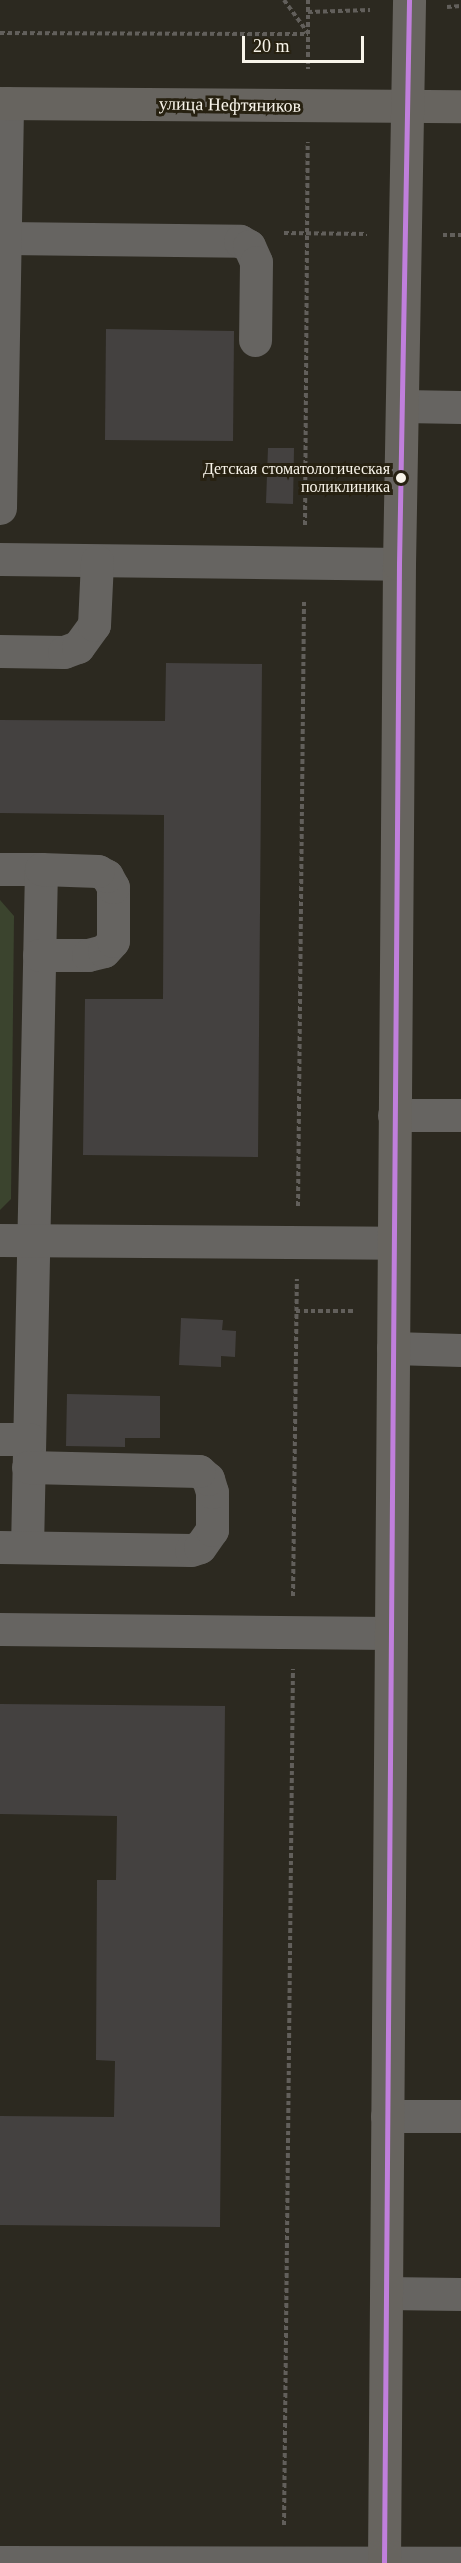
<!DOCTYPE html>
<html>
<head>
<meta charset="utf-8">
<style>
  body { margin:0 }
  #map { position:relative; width:461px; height:2563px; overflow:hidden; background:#2c2920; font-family:Georgia,serif }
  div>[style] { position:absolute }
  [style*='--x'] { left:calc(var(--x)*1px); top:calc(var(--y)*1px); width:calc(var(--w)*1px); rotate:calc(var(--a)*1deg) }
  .green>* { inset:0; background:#3b442e }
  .building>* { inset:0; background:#444140 }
  .path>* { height:4px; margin-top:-2px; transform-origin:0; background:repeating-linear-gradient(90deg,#625f5b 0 4.5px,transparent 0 7.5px) }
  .minor>* { height:33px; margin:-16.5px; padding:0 16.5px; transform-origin:16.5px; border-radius:16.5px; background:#666461 }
  .major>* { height:33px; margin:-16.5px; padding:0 16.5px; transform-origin:16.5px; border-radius:16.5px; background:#67645f }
  .bus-1>* { height:4.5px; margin:-2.25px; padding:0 2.25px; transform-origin:2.25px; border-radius:2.25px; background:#c07fdc }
  .dots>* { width:16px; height:16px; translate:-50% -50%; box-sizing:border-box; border:3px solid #272111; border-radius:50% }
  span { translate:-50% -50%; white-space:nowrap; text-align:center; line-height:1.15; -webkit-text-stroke:6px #272111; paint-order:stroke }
  .bus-label { font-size:16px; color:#f8f4ea }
  .right { translate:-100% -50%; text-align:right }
  .street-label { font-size:18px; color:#f8f4ea }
  .scale { position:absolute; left:242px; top:36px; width:122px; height:27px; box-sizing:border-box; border:3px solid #f8f4ea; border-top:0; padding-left:8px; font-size:18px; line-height:21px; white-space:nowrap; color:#f8f4ea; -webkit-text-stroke:4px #272111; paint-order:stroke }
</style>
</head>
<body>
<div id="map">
  <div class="green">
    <i style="clip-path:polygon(0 900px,14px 916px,11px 1199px,0 1210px)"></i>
  </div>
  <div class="building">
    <i style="clip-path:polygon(106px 329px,234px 331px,233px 441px,105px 440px)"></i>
    <i style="clip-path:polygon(268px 448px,294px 448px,293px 504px,266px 503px)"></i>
    <i style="clip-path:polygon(166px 663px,262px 664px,258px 1157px,83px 1155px,85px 999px,163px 999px,164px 815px,0 813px,0 720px,165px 721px)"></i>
    <i style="clip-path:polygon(181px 1318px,223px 1320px,222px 1330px,236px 1331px,235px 1357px,221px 1356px,221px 1367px,179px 1365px)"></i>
    <i style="clip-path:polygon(67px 1394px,160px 1396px,160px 1438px,125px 1438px,125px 1447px,66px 1446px)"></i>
    <i style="clip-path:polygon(0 1704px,225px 1706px,220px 2227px,0 2225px,0 2116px,114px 2117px,115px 2061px,96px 2060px,97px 1880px,116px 1880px,117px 1816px,0 1814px)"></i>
  </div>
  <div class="path">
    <i style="--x:284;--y:0;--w:41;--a:54"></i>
    <i style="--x:308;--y:0;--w:69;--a:90"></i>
    <i style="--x:447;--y:7;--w:14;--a:-4"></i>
    <i style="--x:308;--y:12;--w:62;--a:-1.8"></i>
    <i style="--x:0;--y:33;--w:308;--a:0.2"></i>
    <i style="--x:284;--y:233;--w:83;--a:0.7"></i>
    <i style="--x:443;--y:235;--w:18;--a:0"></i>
    <i style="--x:305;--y:525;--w:383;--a:-89.6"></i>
    <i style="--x:298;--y:1206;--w:605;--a:-89.43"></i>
    <i style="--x:296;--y:1311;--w:59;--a:0"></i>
    <i style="--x:293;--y:1596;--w:317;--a:-89.3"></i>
    <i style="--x:284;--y:2525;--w:856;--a:-89.4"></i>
  </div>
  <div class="minor">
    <i style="--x:6;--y:238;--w:234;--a:0.7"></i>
    <i style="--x:240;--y:241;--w:10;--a:29"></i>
    <i style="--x:249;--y:246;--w:17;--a:66"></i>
    <i style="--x:256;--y:262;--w:78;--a:90.7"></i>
    <i style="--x:403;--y:406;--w:58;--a:1"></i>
    <i style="--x:0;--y:508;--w:405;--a:-89"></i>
    <i style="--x:0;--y:559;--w:399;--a:0.7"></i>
    <i style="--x:0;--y:651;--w:64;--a:0.9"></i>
    <i style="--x:64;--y:652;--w:15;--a:-20"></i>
    <i style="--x:78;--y:647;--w:27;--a:-54"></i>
    <i style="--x:94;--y:625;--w:64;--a:-87.3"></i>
    <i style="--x:0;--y:869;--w:41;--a:0"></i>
    <i style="--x:41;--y:869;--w:678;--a:91.18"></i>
    <i style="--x:39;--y:955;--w:49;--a:0"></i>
    <i style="--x:88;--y:955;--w:16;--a:-14"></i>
    <i style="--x:104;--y:951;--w:13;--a:-48"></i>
    <i style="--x:113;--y:941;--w:54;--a:-90"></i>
    <i style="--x:113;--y:887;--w:13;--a:-119"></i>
    <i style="--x:107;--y:876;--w:10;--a:-151"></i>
    <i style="--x:98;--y:871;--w:57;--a:-178"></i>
    <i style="--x:394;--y:1115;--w:67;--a:0"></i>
    <i style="--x:0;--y:1240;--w:393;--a:0.4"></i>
    <i style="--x:393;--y:1348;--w:68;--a:1.7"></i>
    <i style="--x:0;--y:1439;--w:29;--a:0"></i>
    <i style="--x:0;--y:1547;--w:191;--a:0.9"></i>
    <i style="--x:191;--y:1550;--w:9;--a:-18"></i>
    <i style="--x:200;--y:1547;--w:21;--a:-55"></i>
    <i style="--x:212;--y:1530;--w:38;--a:-90"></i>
    <i style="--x:212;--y:1492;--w:14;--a:-107"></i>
    <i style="--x:208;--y:1479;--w:12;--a:-138"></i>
    <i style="--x:199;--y:1471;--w:171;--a:-178.7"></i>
    <i style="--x:0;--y:1629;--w:390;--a:0.6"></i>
    <i style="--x:387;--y:2116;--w:74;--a:0"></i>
    <i style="--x:386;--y:2293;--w:75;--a:0.8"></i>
    <i style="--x:0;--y:2562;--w:461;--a:0.1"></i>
  </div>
  <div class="major">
    <i style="--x:0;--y:103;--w:461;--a:0.4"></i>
    <i style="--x:384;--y:2563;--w:1999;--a:-89.57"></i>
    <i style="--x:399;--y:564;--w:564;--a:-88.98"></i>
  </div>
  <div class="bus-1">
    <i style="--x:384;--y:2563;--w:1999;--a:-89.57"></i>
    <i style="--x:399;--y:564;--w:564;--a:-88.98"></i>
  </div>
  <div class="dots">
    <i style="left:401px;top:478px;background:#f8f4ea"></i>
  </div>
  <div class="bus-label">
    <span class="right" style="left:390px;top:478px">Детская стоматологическая<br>поликлиника</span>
  </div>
  <div class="street-label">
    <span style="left:230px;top:105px;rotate:1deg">улица Нефтяников</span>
  </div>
  <div class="scale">20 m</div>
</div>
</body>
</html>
